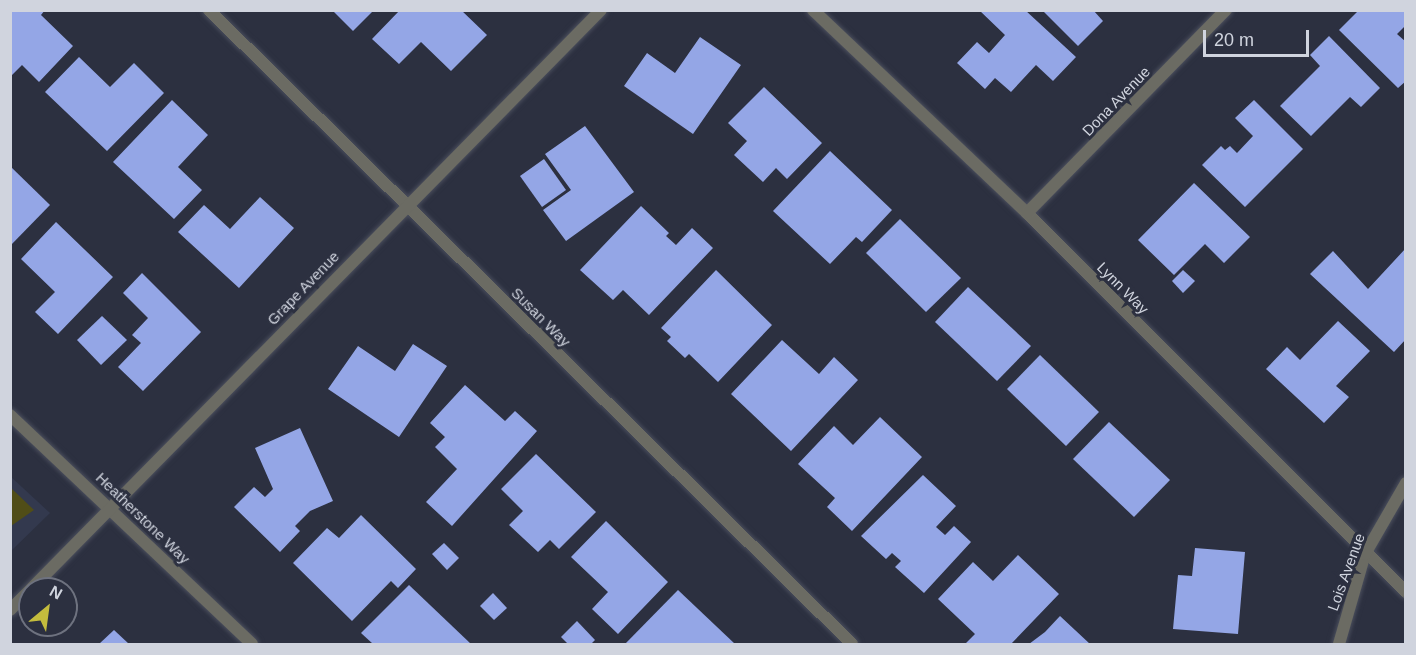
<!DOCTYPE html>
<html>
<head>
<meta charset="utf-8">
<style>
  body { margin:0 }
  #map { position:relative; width:1416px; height:655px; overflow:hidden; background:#2c3040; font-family:Arial,sans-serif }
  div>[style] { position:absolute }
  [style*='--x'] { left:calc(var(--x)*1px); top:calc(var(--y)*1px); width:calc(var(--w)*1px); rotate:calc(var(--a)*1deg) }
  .built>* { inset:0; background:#33394e }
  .green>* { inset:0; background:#504d17 }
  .building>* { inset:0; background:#94a6e6 }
  .roads { filter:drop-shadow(0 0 2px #4a4e5c) drop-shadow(0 0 2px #4a4e5c) }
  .minor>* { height:12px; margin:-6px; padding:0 6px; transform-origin:6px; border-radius:6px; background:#6b6b63 }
  .tertiary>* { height:12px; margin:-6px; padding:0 6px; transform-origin:6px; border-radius:6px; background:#6b6b63 }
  span { translate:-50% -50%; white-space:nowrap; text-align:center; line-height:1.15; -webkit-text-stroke:6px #2c3040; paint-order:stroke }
  .street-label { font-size:15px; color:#d0d4de }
  .frame { position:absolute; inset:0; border:12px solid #d0d4de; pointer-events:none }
  .north { position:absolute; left:18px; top:577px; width:60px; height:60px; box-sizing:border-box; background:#2c3040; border:2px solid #6e727f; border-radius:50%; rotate:29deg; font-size:16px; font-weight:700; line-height:24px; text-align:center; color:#d0d4de }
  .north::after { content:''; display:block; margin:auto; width:21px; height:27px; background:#c4bc3d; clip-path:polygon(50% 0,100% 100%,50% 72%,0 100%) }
  .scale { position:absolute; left:1203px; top:30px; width:106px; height:27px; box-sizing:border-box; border:3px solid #d0d4de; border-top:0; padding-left:8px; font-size:18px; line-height:21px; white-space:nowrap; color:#d0d4de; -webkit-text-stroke:4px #2c3040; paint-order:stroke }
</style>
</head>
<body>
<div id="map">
  <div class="built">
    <i style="clip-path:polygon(10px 476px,50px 513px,11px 551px,10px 551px)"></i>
  </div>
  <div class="green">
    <i style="clip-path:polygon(11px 488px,34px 510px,11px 526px,10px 526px)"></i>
  </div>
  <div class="building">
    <i style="clip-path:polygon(10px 10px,45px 10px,41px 15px,73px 46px,39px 82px,22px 65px,10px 77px)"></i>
    <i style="clip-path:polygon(332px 10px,374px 10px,353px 31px)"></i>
    <i style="clip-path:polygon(400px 10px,461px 10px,487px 35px,451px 71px,421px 42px,399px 64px,372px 39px)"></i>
    <i style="clip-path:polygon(979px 10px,1025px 10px,1076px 57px,1053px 81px,1036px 65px,1011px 92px,995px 78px,985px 89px,957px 63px,977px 42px,989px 53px,1005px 35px)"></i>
    <i style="clip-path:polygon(1042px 10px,1093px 10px,1103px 21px,1078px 46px)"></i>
    <i style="clip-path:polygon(1359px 10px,1406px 10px,1406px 25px,1397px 34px,1406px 42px,1406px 81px,1398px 88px,1339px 30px)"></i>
    <i style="clip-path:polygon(1329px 36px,1380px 88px,1361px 107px,1350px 97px,1311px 136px,1280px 106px,1320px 66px,1310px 55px)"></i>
    <i style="clip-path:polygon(700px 37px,741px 65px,693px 134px,624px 86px,647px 53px,675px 73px)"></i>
    <i style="clip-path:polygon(79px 57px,110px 87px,134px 63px,164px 93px,107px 151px,45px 92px)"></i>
    <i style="clip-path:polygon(764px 87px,822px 143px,787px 179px,776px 168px,763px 182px,734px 155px,747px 141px,728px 123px)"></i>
    <i style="clip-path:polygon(172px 100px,208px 135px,178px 167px,202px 190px,174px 219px,113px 162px)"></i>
    <i style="clip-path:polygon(1254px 100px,1303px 149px,1245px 207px,1202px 165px,1221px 146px,1225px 150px,1230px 146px,1237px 153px,1253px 136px,1235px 118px)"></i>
    <i style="clip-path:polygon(585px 126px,634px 192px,566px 241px,543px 210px,571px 190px,545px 154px)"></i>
    <i style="clip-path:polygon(830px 151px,892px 210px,862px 242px,856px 237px,830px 264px,773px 211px)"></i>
    <i style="clip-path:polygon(544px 159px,566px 190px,542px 207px,520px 176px)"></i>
    <i style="clip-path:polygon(10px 166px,50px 205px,10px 246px)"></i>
    <i style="clip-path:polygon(1194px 183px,1250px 237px,1224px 263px,1205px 244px,1174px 275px,1138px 240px)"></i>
    <i style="clip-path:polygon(260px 197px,294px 228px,239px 288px,178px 232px,204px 205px,230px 229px)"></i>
    <i style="clip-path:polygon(641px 206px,669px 233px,666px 236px,676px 245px,692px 228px,713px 248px,649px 315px,623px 290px,613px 300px,580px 270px)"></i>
    <i style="clip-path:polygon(900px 219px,961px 278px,926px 312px,866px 253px)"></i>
    <i style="clip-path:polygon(56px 222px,113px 277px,58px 334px,35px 312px,55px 292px,21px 259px)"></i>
    <i style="clip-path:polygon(1406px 248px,1406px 339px,1394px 352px,1310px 274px,1333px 251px,1368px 289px)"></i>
    <i style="clip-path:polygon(716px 270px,772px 325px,718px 382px,689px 354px,685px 358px,667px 341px,671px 337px,661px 328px)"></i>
    <i style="clip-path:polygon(1183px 270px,1195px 281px,1183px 293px,1172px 281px)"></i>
    <i style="clip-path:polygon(142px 273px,201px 332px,143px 391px,118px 367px,141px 343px,132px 335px,148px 318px,123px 293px)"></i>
    <i style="clip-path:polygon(968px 287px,1031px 346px,997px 381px,935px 322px)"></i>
    <i style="clip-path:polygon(102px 316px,127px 340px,101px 365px,77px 340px)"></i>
    <i style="clip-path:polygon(1338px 321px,1370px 351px,1336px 386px,1349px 397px,1324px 423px,1266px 369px,1287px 347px,1300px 360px)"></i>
    <i style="clip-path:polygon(782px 340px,819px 374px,834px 357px,858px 380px,791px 451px,731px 394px)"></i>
    <i style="clip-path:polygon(413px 344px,447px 366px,399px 437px,328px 389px,358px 346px,395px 371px)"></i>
    <i style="clip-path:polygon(1040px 355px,1099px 412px,1066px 446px,1007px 389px)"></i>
    <i style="clip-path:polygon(465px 385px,505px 421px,515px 411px,537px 431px,452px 526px,426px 502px,457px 469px,435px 447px,445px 437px,430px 423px)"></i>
    <i style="clip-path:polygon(880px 417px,922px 457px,852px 531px,827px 507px,835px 498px,798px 464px,834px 426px,853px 445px)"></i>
    <i style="clip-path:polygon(1109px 422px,1170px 480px,1134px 517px,1073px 459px)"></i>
    <i style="clip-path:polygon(300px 428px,333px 501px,310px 511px,295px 526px,300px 531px,280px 552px,234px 507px,254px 487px,265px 497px,273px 489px,255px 448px)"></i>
    <i style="clip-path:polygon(536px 454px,596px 512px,559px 549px,550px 540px,538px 552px,509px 525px,523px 511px,501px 489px)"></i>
    <i style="clip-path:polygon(923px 475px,956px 506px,936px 527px,945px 535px,954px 526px,971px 542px,924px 593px,895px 567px,901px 561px,892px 553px,886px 559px,861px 536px)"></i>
    <i style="clip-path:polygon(361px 515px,416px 569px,398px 588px,391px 581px,352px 621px,293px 563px,327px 528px,339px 538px)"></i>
    <i style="clip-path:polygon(606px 521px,668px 582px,618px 634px,592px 609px,608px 592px,571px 557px)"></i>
    <i style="clip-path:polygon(444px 543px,459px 558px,447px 570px,432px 554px)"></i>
    <i style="clip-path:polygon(1195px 548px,1245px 552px,1238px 634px,1173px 629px,1178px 575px,1192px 576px)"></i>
    <i style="clip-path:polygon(1018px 555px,1059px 594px,1011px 644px,965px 644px,975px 634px,938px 599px,973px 562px,993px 581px)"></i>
    <i style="clip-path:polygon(409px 585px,471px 644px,373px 644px,361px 633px)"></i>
    <i style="clip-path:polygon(678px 590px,735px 644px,625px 644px)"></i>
    <i style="clip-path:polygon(493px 593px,507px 608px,494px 620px,480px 606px)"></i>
    <i style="clip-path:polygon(1060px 616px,1090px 644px,1029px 644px,1045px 632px)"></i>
    <i style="clip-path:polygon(577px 621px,595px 640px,591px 644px,568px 644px,561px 637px)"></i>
    <i style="clip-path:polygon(114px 630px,129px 644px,99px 644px)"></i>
  </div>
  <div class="roads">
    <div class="minor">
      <i style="--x:209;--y:10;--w:903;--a:44.6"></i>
      <i style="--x:813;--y:10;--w:295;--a:43.5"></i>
      <i style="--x:1027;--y:213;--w:536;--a:45"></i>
      <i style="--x:1027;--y:213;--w:284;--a:-45.6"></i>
      <i style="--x:10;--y:415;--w:333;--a:43.4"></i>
      <i style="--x:1339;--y:644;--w:94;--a:-73.9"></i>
      <i style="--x:1365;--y:554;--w:82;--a:-60"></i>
    </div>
    <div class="tertiary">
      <i style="--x:31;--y:589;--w:812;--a:-45.45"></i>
      <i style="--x:10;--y:610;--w:28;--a:-45"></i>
    </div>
  </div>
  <div class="street-label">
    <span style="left:1116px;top:101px;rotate:-46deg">Dona Avenue</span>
    <span style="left:303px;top:288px;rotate:-46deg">Grape Avenue</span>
    <span style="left:1123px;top:288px;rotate:45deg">Lynn Way</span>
    <span style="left:541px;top:317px;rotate:45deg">Susan Way</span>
    <span style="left:143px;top:518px;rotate:44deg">Heatherstone Way</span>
    <span style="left:1346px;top:572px;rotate:-70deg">Lois Avenue</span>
  </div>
  <div class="frame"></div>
  <div class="north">N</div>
  <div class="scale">20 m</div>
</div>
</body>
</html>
